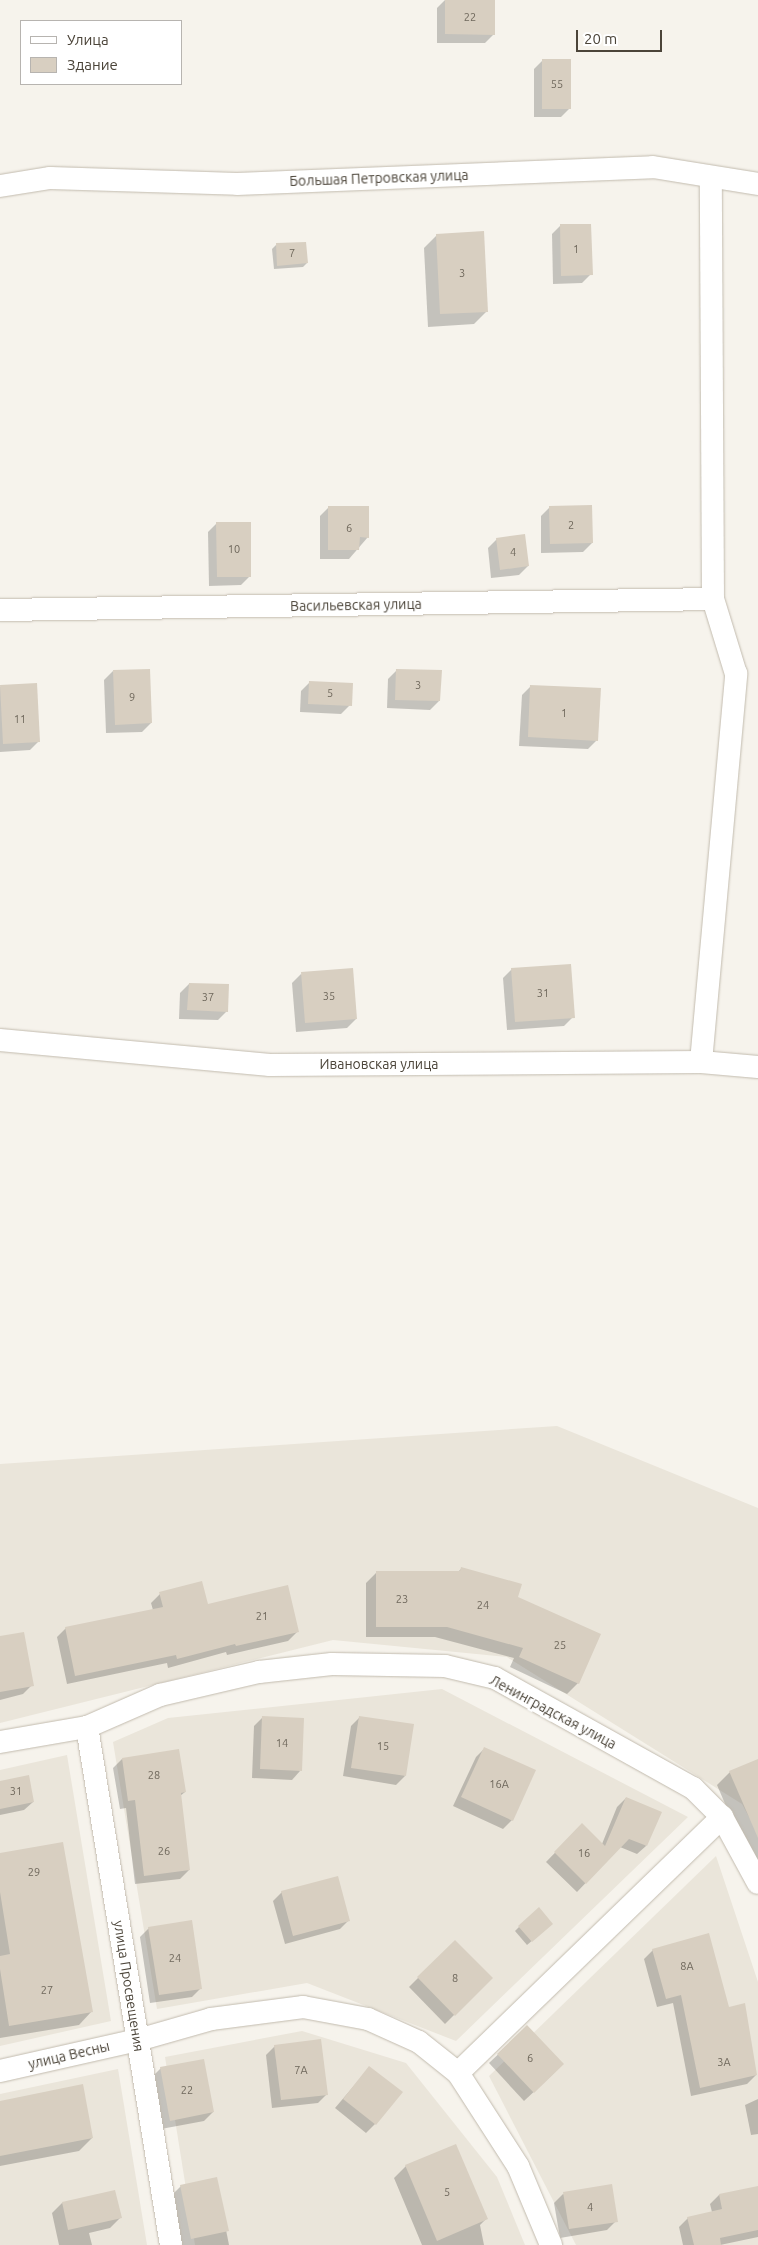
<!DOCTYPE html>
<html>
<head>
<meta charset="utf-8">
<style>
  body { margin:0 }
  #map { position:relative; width:758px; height:2245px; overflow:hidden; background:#f6f3ec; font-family:Ubuntu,sans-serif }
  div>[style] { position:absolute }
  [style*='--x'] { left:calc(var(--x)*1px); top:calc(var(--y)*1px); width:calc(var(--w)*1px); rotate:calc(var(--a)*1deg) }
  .residential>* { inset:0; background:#eae5da }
  .shadow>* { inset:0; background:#0003 }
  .building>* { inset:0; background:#d8cfc1 }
  .roads { filter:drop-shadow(0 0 1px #c2bbae) drop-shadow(0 0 1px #c2bbae) }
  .street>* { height:22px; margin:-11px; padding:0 11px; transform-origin:11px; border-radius:11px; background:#fff }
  span { translate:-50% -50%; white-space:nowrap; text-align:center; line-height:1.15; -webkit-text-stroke:4.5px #fff; paint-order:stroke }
  .number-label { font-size:11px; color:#6e675b }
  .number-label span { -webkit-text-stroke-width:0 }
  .street-label { font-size:14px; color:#4b4439 }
  .legend { position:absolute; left:20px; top:20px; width:162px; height:65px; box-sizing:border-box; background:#fff; border:1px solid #b7b4b0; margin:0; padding:6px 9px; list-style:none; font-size:15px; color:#4b4439 }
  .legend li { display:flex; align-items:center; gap:10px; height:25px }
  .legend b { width:25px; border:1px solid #b7b4b0 }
  .scale { position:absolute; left:576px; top:30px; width:86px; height:22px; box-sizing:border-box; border:2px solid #4b4439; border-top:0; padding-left:6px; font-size:15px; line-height:18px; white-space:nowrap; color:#4b4439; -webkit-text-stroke:4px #fff; paint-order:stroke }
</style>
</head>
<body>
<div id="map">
  <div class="residential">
    <i style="clip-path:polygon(557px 1426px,758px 1508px,758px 1834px,742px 1804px,507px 1657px,333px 1640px,0 1723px,0 1464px)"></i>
    <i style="clip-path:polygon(442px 1689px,688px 1817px,456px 2041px,307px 1983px,157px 2009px,113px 1742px,168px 1718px)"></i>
    <i style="clip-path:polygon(67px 1755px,111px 2021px,0 2046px,0 1770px)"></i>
    <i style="clip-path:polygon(716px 1856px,758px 1982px,758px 2245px,576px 2245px,489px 2076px)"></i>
    <i style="clip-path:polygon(302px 2031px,406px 2063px,497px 2177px,525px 2245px,195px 2245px,165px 2057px)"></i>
    <i style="clip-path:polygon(118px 2069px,147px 2245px,0 2245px,0 2094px)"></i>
  </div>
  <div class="shadow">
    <i style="clip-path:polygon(445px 0,494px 0,494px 34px,485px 43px,437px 43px,437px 8px)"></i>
    <i style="clip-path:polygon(543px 60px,570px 108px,561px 117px,534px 117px,534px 69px)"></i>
    <i style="clip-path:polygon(561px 225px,591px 274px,582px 283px,553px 284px,552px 234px)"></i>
    <i style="clip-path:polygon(437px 235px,487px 311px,474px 324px,428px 327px,424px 248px)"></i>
    <i style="clip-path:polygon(276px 245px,307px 263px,303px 267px,274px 269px,272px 249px)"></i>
    <i style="clip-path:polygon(329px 507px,368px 537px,349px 559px,320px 559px,320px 516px)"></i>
    <i style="clip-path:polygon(550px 507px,592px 543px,583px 552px,541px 553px,541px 516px)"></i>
    <i style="clip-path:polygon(217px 523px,250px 576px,241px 585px,209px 586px,208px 532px)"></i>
    <i style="clip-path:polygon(497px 539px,528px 566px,519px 575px,491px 578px,488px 548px)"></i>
    <i style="clip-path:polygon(397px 670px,439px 701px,430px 710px,387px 708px,388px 679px)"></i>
    <i style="clip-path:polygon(113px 671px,151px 723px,142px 732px,106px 733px,104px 680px)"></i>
    <i style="clip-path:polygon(310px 682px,350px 705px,341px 714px,300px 712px,301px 691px)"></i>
    <i style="clip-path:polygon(36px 684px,39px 741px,30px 750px,0 752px,0 687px)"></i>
    <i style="clip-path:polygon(531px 686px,597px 740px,588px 749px,519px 746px,522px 695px)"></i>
    <i style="clip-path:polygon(512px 969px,573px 1017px,564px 1026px,507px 1030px,503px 978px)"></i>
    <i style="clip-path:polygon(301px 974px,356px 1019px,347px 1028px,296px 1032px,292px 983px)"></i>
    <i style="clip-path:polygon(189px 984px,227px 1011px,218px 1020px,179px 1019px,180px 993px)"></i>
    <i style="clip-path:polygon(461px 1569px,517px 1597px,578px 1683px,567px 1694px,510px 1667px,514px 1658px,435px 1637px,366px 1637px,366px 1583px,376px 1573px,457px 1573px)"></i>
    <i style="clip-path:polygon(160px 1594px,207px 1605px,297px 1632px,288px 1641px,227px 1655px,226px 1652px,168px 1668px,167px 1663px,67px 1684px,57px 1637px,66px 1628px,153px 1610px,151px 1603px)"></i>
    <i style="clip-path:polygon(0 1637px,32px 1685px,23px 1694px,0 1700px)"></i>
    <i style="clip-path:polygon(263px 1717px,300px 1771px,292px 1780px,252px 1778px,254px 1726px)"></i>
    <i style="clip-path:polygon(360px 1717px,405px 1776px,396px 1785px,343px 1776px,351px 1726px)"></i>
    <i style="clip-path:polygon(485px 1748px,512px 1820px,503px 1829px,453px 1806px,476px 1757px)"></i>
    <i style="clip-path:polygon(122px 1759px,185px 1792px,180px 1796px,189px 1870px,180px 1879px,135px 1884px,126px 1808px,120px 1809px,113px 1768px)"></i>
    <i style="clip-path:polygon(758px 1760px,758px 1881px,717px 1785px,730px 1772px)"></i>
    <i style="clip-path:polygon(0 1782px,33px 1802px,24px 1810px,0 1815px)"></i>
    <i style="clip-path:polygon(626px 1798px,646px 1846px,637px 1854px,620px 1847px,577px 1892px,546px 1862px,582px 1825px,602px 1844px,617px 1807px)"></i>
    <i style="clip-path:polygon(0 1854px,92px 2011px,79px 2025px,0 2038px)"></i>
    <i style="clip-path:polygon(282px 1892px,349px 1920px,340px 1929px,285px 1944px,273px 1901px)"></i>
    <i style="clip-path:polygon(519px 1927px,547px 1928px,527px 1945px,515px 1931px)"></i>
    <i style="clip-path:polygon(149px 1928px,201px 1988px,192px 1997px,150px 2003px,140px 1937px)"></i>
    <i style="clip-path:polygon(455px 1941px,491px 1978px,445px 2024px,409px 1987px)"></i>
    <i style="clip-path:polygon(653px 1950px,728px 2008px,756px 2075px,747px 2084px,691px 2096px,673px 2003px,657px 2007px,644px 1959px)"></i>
    <i style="clip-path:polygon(527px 2027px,554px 2073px,524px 2101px,489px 2063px)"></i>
    <i style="clip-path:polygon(275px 2046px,327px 2094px,318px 2103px,272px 2108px,266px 2055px)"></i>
    <i style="clip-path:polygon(370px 2067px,375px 2124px,366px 2133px,335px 2108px)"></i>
    <i style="clip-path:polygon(161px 2068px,213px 2112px,204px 2121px,161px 2129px,152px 2077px)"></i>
    <i style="clip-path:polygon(758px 2099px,758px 2134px,751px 2135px,745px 2105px)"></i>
    <i style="clip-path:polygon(0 2103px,92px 2138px,79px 2151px,0 2166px)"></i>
    <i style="clip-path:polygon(406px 2166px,486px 2219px,480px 2225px,484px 2245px,422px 2245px,394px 2178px)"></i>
    <i style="clip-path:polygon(216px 2179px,229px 2245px,182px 2245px,172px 2195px,181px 2186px)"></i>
    <i style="clip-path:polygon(758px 2187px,758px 2237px,720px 2245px,683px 2245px,679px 2227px,688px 2218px,712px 2212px,710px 2204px,719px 2195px)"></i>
    <i style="clip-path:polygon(563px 2194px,616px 2221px,607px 2230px,560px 2238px,554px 2203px)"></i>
    <i style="clip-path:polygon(62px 2203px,120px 2218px,110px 2228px,89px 2233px,92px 2245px,59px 2245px,52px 2213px)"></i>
  </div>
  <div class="building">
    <i style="clip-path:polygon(445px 0,495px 0,495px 35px,445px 34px)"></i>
    <i style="clip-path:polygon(542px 59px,571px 59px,571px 109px,542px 109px)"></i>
    <i style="clip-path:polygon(560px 224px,591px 224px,593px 275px,561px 276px)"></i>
    <i style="clip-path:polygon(484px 231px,488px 312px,440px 314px,436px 234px)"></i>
    <i style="clip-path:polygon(306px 242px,308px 263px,277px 266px,276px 243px)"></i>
    <i style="clip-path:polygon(592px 505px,593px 543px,550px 544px,549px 506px)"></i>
    <i style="clip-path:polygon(328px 506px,369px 506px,369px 538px,360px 537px,359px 550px,328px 550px)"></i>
    <i style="clip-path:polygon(216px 522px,251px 522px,251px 577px,217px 577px)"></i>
    <i style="clip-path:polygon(525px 534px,529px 566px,500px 570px,496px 538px)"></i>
    <i style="clip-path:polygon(150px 669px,152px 723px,115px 725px,113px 670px)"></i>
    <i style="clip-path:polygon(396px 669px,442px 670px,440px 701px,395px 700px)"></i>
    <i style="clip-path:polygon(309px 681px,353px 683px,352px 706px,308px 704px)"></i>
    <i style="clip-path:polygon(37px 683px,40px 742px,3px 744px,0 685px)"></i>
    <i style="clip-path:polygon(530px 685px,601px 688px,598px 741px,528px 737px)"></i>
    <i style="clip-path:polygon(571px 964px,575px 1018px,515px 1022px,511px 968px)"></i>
    <i style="clip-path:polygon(353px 968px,357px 1019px,305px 1023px,301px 972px)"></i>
    <i style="clip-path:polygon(189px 983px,229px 984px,228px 1012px,187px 1010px)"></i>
    <i style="clip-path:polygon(461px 1567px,522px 1584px,518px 1597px,601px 1634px,579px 1684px,519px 1657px,523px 1648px,447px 1627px,376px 1627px,376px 1571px,460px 1571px)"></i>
    <i style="clip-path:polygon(202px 1581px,208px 1604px,288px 1585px,299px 1632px,236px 1646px,235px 1644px,177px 1659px,176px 1655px,75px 1676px,65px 1627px,163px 1607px,159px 1592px)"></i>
    <i style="clip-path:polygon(24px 1632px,34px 1686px,0 1692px,0 1636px)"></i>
    <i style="clip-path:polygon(262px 1716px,304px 1718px,302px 1771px,260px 1769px)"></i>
    <i style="clip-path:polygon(359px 1716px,414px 1724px,406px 1776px,351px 1768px)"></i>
    <i style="clip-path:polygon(484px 1747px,536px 1770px,513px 1821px,461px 1797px)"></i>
    <i style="clip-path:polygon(179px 1749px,186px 1792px,181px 1793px,190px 1870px,144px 1876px,135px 1800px,128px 1801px,122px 1758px)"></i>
    <i style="clip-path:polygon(758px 1759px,758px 1838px,729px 1771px)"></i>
    <i style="clip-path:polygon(29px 1775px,34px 1802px,0 1809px,0 1781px)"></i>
    <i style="clip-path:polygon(626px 1797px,662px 1812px,647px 1846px,629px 1839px,586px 1884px,554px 1852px,582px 1823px,605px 1846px)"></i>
    <i style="clip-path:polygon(63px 1842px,93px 2012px,9px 2026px,0 1969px,0 1956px,10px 1954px,0 1892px,0 1853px)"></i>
    <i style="clip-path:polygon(338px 1876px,350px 1921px,293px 1936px,281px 1891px)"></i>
    <i style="clip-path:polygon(539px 1907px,553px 1924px,532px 1942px,518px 1926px)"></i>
    <i style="clip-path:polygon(192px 1920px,202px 1989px,159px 1995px,148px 1927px)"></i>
    <i style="clip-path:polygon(709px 1933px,729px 2007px,745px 2003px,757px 2075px,700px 2088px,681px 1995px,666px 1999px,652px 1949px)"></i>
    <i style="clip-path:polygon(455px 1940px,493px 1978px,455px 2016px,417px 1977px)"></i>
    <i style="clip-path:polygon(527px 2025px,564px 2064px,534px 2093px,497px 2054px)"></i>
    <i style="clip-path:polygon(321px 2039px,328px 2095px,281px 2100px,274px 2045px)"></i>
    <i style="clip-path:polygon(204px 2059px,214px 2112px,170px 2121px,160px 2067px)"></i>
    <i style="clip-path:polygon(369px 2066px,403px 2092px,376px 2125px,343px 2099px)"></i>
    <i style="clip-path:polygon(83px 2084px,93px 2138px,0 2156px,0 2101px)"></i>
    <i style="clip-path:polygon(456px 2144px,488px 2219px,437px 2241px,405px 2165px)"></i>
    <i style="clip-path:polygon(217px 2177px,229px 2231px,191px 2239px,180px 2185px)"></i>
    <i style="clip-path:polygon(612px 2184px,618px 2222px,569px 2229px,563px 2192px)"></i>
    <i style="clip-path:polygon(758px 2186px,758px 2230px,720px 2238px,721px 2245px,694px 2245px,687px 2217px,722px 2209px,719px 2194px)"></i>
    <i style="clip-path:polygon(115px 2190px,122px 2218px,68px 2230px,62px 2202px)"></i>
  </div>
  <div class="roads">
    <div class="street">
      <i style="--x:0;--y:186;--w:51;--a:-9.1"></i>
      <i style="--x:50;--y:178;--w:187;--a:1.8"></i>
      <i style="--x:237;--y:184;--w:416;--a:-2.3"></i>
      <i style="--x:653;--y:167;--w:106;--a:9.2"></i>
      <i style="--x:0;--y:610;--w:713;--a:-0.88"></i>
      <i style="--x:0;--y:1040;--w:271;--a:5.3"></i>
      <i style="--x:270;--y:1065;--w:431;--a:-0.4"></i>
      <i style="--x:701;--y:1062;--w:57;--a:5"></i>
      <i style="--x:701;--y:1062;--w:390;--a:-84.8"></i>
      <i style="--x:736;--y:674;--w:78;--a:-107"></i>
      <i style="--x:713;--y:599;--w:422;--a:-90.3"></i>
      <i style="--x:87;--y:1727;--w:525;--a:80.79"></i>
      <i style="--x:0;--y:1742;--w:88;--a:-9.8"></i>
      <i style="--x:87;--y:1727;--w:80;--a:-23.7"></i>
      <i style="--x:160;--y:1695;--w:102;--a:-13.1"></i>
      <i style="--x:259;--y:1672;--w:73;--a:-6.3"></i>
      <i style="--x:332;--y:1664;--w:113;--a:1"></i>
      <i style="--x:445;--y:1666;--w:51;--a:13.5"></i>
      <i style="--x:495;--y:1678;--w:227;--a:29.1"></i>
      <i style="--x:693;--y:1788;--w:41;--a:45"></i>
      <i style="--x:722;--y:1817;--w:75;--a:61.4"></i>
      <i style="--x:0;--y:2071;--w:141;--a:-12.7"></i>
      <i style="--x:138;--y:2040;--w:76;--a:-16"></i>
      <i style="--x:211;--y:2019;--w:93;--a:-7.4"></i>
      <i style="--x:303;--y:2007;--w:66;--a:10.5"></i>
      <i style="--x:368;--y:2019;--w:56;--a:24.3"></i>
      <i style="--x:419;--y:2042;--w:50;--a:38.5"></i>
      <i style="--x:458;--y:2073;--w:111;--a:57.2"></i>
      <i style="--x:518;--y:2166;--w:86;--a:67.3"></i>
      <i style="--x:458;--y:2073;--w:368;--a:-44.1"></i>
    </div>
  </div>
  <div class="number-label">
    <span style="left:470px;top:17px">22</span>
    <span style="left:557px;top:84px">55</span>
    <span style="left:576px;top:249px">1</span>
    <span style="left:292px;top:253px">7</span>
    <span style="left:462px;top:273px">3</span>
    <span style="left:571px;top:525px">2</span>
    <span style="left:349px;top:528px">6</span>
    <span style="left:234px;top:549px">10</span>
    <span style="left:513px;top:552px">4</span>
    <span style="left:418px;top:685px">3</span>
    <span style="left:330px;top:693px">5</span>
    <span style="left:132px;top:697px">9</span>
    <span style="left:564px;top:713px">1</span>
    <span style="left:20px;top:719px">11</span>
    <span style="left:543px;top:993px">31</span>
    <span style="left:329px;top:996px">35</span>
    <span style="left:208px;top:997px">37</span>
    <span style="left:402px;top:1599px">23</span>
    <span style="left:483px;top:1605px">24</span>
    <span style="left:262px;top:1616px">21</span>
    <span style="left:560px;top:1645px">25</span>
    <span style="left:282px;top:1743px">14</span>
    <span style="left:383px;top:1746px">15</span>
    <span style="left:154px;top:1775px">28</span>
    <span style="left:499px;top:1784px">16А</span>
    <span style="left:16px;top:1791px">31</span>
    <span style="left:164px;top:1851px">26</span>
    <span style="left:584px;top:1853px">16</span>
    <span style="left:34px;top:1872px">29</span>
    <span style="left:175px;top:1958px">24</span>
    <span style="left:687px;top:1966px">8А</span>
    <span style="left:455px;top:1978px">8</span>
    <span style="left:47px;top:1990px">27</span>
    <span style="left:530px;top:2058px">6</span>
    <span style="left:724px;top:2062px">3А</span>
    <span style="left:301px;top:2070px">7А</span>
    <span style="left:187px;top:2090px">22</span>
    <span style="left:447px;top:2192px">5</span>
    <span style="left:590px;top:2207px">4</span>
  </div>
  <div class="street-label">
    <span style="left:379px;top:178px;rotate:-2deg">Большая Петровская улица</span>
    <span style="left:356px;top:605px;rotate:-1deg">Васильевская улица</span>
    <span style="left:379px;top:1064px">Ивановская улица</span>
    <span style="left:553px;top:1712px;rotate:28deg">Ленинградская улица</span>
    <span style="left:129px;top:1986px;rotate:81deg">улица Просвещения</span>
    <span style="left:69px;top:2055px;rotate:-13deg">улица Весны</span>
  </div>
  <ul class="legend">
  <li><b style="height:6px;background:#fff"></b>Улица</li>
  <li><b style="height:14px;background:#d8cfc1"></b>Здание</li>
  </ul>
  <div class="scale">20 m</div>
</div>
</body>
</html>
